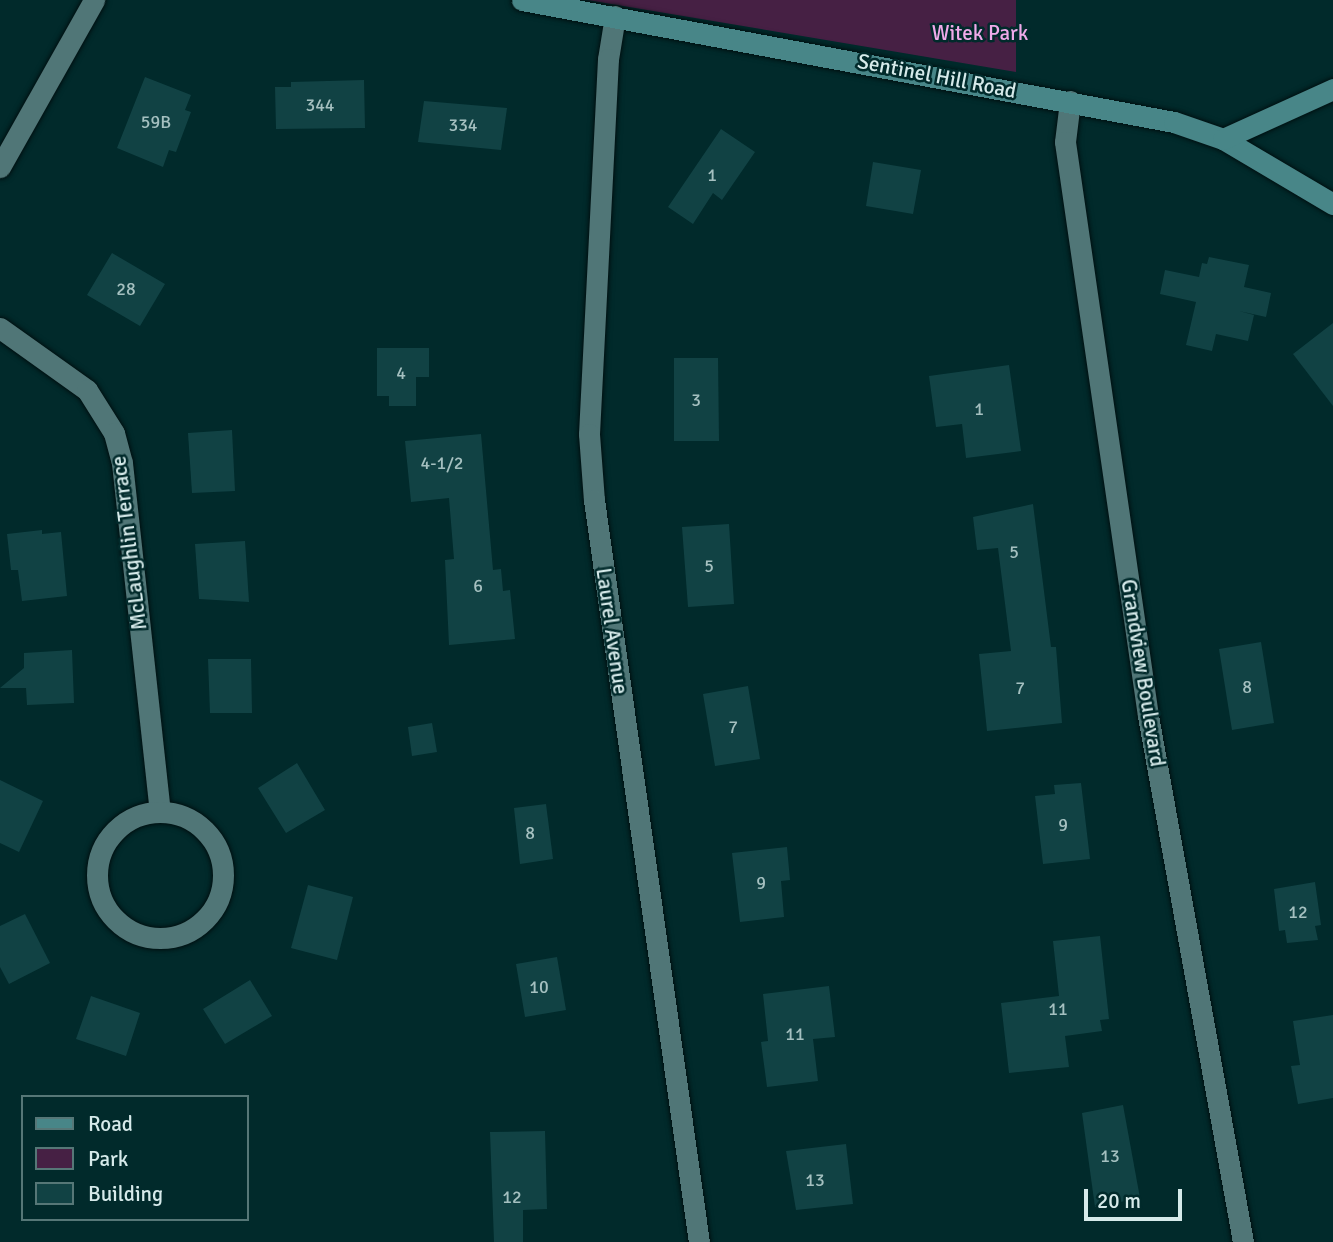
<!DOCTYPE html>
<html>
<head>
<meta charset="utf-8">
<style>
  body { margin:0 }
  #map { position:relative; width:1333px; height:1242px; overflow:hidden; background:#012a2b; font-family:Signika,sans-serif }
  div>[style] { position:absolute }
  [style*='--x'] { left:calc(var(--x)*1px); top:calc(var(--y)*1px); width:calc(var(--w)*1px); rotate:calc(var(--a)*1deg) }
  .green>* { inset:0; background:#462044 }
  .building>* { inset:0; background:#114244 }
  .roads { filter:drop-shadow(0 0 2px #001011) drop-shadow(0 0 2px #001011) }
  .street>* { height:21px; margin:-10.5px; padding:0 10.5px; transform-origin:10.5px; border-radius:10.5px; background:#507677 }
  .street>.ring { margin:-10.5px; padding:0; box-sizing:content-box; background:none; border:21px solid #507677; border-radius:50% }
  .secondary>* { height:21px; margin:-10.5px; padding:0 10.5px; transform-origin:10.5px; border-radius:10.5px; background:#488688 }
  span { translate:-50% -50%; white-space:nowrap; text-align:center; line-height:1.15; -webkit-text-stroke:5px #012a2b; paint-order:stroke }
  .number-label { font-size:18px; color:#a5c0c0 }
  .number-label span { -webkit-text-stroke-width:0 }
  .park-label { font-size:21px; color:#efaaea }
  .street-label { font-size:21px; color:#d6eaea }
  .legend { position:absolute; left:21px; top:1095px; width:228px; height:126px; box-sizing:border-box; background:#012a2b; border:2px solid #567777; margin:0; padding:9px 12px; list-style:none; font-size:21px; color:#d6eaea }
  .legend li { display:flex; align-items:center; gap:14px; height:35px }
  .legend b { width:35px; border:2px solid #567777 }
  .scale { position:absolute; left:1084px; top:1189px; width:98px; height:32px; box-sizing:border-box; border:4px solid #d6eaea; border-top:0; padding-left:9px; font-size:21px; line-height:24px; white-space:nowrap; color:#d6eaea; -webkit-text-stroke:5px #012a2b; paint-order:stroke }
</style>
</head>
<body>
<div id="map">
  <div class="green">
    <i style="clip-path:polygon(587px 0,1016px 0,1016px 72px,719px 22px)"></i>
  </div>
  <div class="building">
    <i style="clip-path:polygon(145px 77px,191px 95px,185px 110px,191px 112px,176px 152px,169px 150px,163px 167px,117px 148px)"></i>
    <i style="clip-path:polygon(364px 80px,365px 128px,276px 129px,275px 87px,291px 87px,291px 82px)"></i>
    <i style="clip-path:polygon(424px 101px,507px 108px,501px 150px,418px 142px)"></i>
    <i style="clip-path:polygon(721px 129px,755px 152px,722px 200px,713px 193px,693px 224px,668px 207px)"></i>
    <i style="clip-path:polygon(873px 162px,921px 170px,913px 214px,866px 206px)"></i>
    <i style="clip-path:polygon(112px 253px,165px 284px,140px 326px,87px 295px)"></i>
    <i style="clip-path:polygon(1209px 257px,1249px 265px,1244px 287px,1271px 293px,1266px 317px,1239px 311px,1254px 315px,1248px 341px,1216px 334px,1212px 351px,1186px 345px,1196px 302px,1160px 294px,1165px 270px,1199px 277px,1202px 263px,1207px 264px)"></i>
    <i style="clip-path:polygon(1333px 323px,1333px 406px,1293px 354px)"></i>
    <i style="clip-path:polygon(377px 348px,429px 348px,429px 377px,416px 377px,416px 406px,389px 406px,389px 396px,377px 396px)"></i>
    <i style="clip-path:polygon(674px 358px,718px 358px,719px 441px,674px 441px)"></i>
    <i style="clip-path:polygon(1009px 365px,1021px 451px,966px 458px,962px 424px,936px 427px,929px 376px)"></i>
    <i style="clip-path:polygon(232px 430px,235px 491px,192px 493px,188px 433px)"></i>
    <i style="clip-path:polygon(481px 434px,493px 570px,501px 569px,503px 591px,510px 590px,515px 639px,449px 645px,445px 560px,454px 559px,449px 498px,411px 502px,405px 441px)"></i>
    <i style="clip-path:polygon(1033px 504px,1051px 647px,1056px 647px,1062px 723px,987px 731px,979px 654px,1011px 651px,998px 548px,977px 550px,973px 517px)"></i>
    <i style="clip-path:polygon(729px 524px,734px 604px,688px 607px,682px 527px)"></i>
    <i style="clip-path:polygon(42px 530px,42px 534px,61px 532px,67px 596px,22px 601px,18px 570px,11px 570px,7px 534px)"></i>
    <i style="clip-path:polygon(245px 541px,249px 602px,199px 599px,195px 544px)"></i>
    <i style="clip-path:polygon(1261px 642px,1274px 723px,1232px 730px,1219px 649px)"></i>
    <i style="clip-path:polygon(72px 650px,74px 703px,27px 705px,26px 688px,0 688px,24px 668px,24px 653px)"></i>
    <i style="clip-path:polygon(208px 659px,251px 659px,252px 713px,210px 713px)"></i>
    <i style="clip-path:polygon(748px 686px,760px 759px,715px 766px,703px 694px)"></i>
    <i style="clip-path:polygon(432px 723px,437px 752px,412px 756px,408px 727px)"></i>
    <i style="clip-path:polygon(297px 763px,325px 810px,286px 833px,258px 788px)"></i>
    <i style="clip-path:polygon(0 780px,43px 801px,19px 852px,0 843px)"></i>
    <i style="clip-path:polygon(1081px 783px,1090px 859px,1043px 864px,1035px 796px,1055px 794px,1054px 785px)"></i>
    <i style="clip-path:polygon(546px 804px,553px 859px,520px 864px,514px 808px)"></i>
    <i style="clip-path:polygon(787px 847px,790px 880px,781px 881px,784px 917px,740px 922px,732px 853px)"></i>
    <i style="clip-path:polygon(1315px 882px,1321px 925px,1315px 926px,1318px 940px,1287px 943px,1285px 930px,1279px 931px,1274px 889px)"></i>
    <i style="clip-path:polygon(308px 885px,353px 897px,337px 960px,291px 948px)"></i>
    <i style="clip-path:polygon(25px 914px,50px 963px,9px 984px,0 967px,0 926px)"></i>
    <i style="clip-path:polygon(1100px 936px,1109px 1019px,1100px 1020px,1102px 1031px,1065px 1036px,1069px 1067px,1009px 1073px,1001px 1003px,1059px 996px,1053px 941px)"></i>
    <i style="clip-path:polygon(557px 957px,566px 1010px,525px 1017px,516px 964px)"></i>
    <i style="clip-path:polygon(250px 980px,272px 1016px,225px 1044px,203px 1009px)"></i>
    <i style="clip-path:polygon(829px 986px,835px 1037px,813px 1039px,818px 1081px,767px 1087px,761px 1042px,768px 1041px,763px 994px)"></i>
    <i style="clip-path:polygon(91px 996px,140px 1013px,126px 1056px,76px 1039px)"></i>
    <i style="clip-path:polygon(1333px 1015px,1333px 1098px,1298px 1104px,1291px 1066px,1300px 1065px,1293px 1021px)"></i>
    <i style="clip-path:polygon(1123px 1105px,1140px 1198px,1095px 1207px,1082px 1113px)"></i>
    <i style="clip-path:polygon(545px 1131px,547px 1209px,523px 1210px,523px 1242px,494px 1242px,490px 1132px)"></i>
    <i style="clip-path:polygon(846px 1144px,853px 1204px,796px 1210px,786px 1151px)"></i>
  </div>
  <div class="roads">
    <div class="street">
      <i style="--x:615;--y:16;--w:44;--a:99.2"></i>
      <i style="--x:608;--y:59;--w:375;--a:92.9"></i>
      <i style="--x:589;--y:434;--w:66;--a:85.7"></i>
      <i style="--x:594;--y:500;--w:749;--a:81.95"></i>
      <i style="--x:1070;--y:101;--w:41;--a:97"></i>
      <i style="--x:1065;--y:142;--w:580;--a:81.77"></i>
      <i style="--x:1148;--y:716;--w:535;--a:79.76"></i>
      <i style="--x:0;--y:167;--w:192;--a:-60.6"></i>
      <i style="--x:0;--y:328;--w:107;--a:35.5"></i>
      <i style="--x:87;--y:390;--w:51;--a:57.9"></i>
      <i style="--x:114;--y:433;--w:31;--a:75"></i>
      <i style="--x:122;--y:463;--w:350;--a:83.8"></i>
      <i class="ring" style="left:97px;top:812px;width:105px;height:105px"></i>
    </div>
    <div class="secondary">
      <i style="--x:522;--y:0;--w:663;--a:10.6"></i>
      <i style="--x:1174;--y:122;--w:52;--a:19.1"></i>
      <i style="--x:1223;--y:139;--w:128;--a:30.6"></i>
      <i style="--x:1223;--y:139;--w:121;--a:-24.4"></i>
    </div>
  </div>
  <div class="number-label">
    <span style="left:320px;top:105px">344</span>
    <span style="left:156px;top:122px">59B</span>
    <span style="left:463px;top:125px">334</span>
    <span style="left:712px;top:175px">1</span>
    <span style="left:126px;top:289px">28</span>
    <span style="left:401px;top:373px">4</span>
    <span style="left:696px;top:400px">3</span>
    <span style="left:979px;top:409px">1</span>
    <span style="left:442px;top:463px">4-1/2</span>
    <span style="left:1014px;top:552px">5</span>
    <span style="left:709px;top:566px">5</span>
    <span style="left:478px;top:586px">6</span>
    <span style="left:1247px;top:687px">8</span>
    <span style="left:1020px;top:688px">7</span>
    <span style="left:733px;top:727px">7</span>
    <span style="left:1063px;top:825px">9</span>
    <span style="left:530px;top:833px">8</span>
    <span style="left:761px;top:883px">9</span>
    <span style="left:1298px;top:912px">12</span>
    <span style="left:539px;top:987px">10</span>
    <span style="left:1058px;top:1009px">11</span>
    <span style="left:795px;top:1034px">11</span>
    <span style="left:1110px;top:1156px">13</span>
    <span style="left:815px;top:1180px">13</span>
    <span style="left:512px;top:1197px">12</span>
  </div>
  <div class="park-label">
    <span style="left:980px;top:33px">Witek Park</span>
  </div>
  <div class="street-label">
    <span style="left:937px;top:76px;rotate:11deg">Sentinel Hill Road</span>
    <span style="left:129px;top:543px;rotate:-97deg">McLaughlin Terrace</span>
    <span style="left:612px;top:631px;rotate:82deg">Laurel Avenue</span>
    <span style="left:1143px;top:673px;rotate:81deg">Grandview Boulevard</span>
  </div>
  <ul class="legend">
  <li><b style="height:9px;background:#488688"></b>Road</li>
  <li><b style="height:19px;background:#462044"></b>Park</li>
  <li><b style="height:19px;background:#114244"></b>Building</li>
  </ul>
  <div class="scale">20 m</div>
</div>
</body>
</html>
